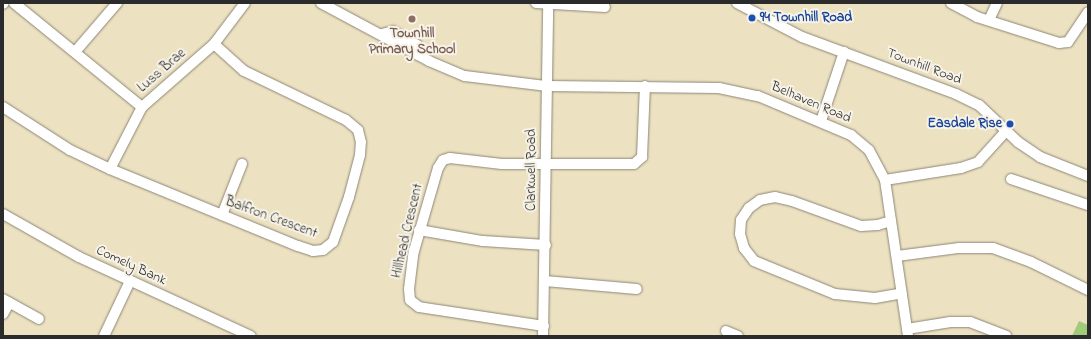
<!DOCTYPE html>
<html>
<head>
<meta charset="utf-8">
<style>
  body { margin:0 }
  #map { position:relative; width:1091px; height:339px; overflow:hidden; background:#ece1c1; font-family:"Indie Flower",sans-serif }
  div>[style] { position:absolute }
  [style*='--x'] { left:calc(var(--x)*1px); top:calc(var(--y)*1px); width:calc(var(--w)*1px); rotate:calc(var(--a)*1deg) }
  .green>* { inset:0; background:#a1cb78 }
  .roads { filter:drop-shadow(0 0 1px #8c8676) drop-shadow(0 0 1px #8c8676) }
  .minor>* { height:10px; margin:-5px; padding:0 5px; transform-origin:5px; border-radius:5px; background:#fff }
  .dots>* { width:11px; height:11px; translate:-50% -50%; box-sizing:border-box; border:2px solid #f7f3e8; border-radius:50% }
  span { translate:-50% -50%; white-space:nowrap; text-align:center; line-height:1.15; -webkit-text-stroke:4px #f7f3e8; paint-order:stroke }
  .transit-label { font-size:14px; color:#164399; font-weight:700 }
  .left { translate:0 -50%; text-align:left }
  .right { translate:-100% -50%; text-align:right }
  .education-label { font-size:14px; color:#785e54; font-weight:700 }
  .street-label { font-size:14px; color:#2b2b2b }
  .frame { position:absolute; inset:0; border:4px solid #2b2b2b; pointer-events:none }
</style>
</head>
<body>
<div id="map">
  <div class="green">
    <i style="clip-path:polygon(1079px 321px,1088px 325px,1088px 336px,1072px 336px)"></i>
  </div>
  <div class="roads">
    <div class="minor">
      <i style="--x:14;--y:3;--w:165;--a:39.1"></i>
      <i style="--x:321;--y:3;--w:123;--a:28.2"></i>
      <i style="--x:429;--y:61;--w:39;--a:23"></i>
      <i style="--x:465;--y:76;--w:83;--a:7"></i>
      <i style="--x:547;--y:86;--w:172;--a:0.7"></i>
      <i style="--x:719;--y:88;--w:40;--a:12"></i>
      <i style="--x:758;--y:96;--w:101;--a:22.8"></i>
      <i style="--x:851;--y:135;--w:23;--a:40"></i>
      <i style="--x:869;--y:150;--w:34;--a:62"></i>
      <i style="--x:885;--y:180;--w:158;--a:81.6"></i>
      <i style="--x:536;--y:3;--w:69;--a:3.3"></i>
      <i style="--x:737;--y:3;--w:73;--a:27.6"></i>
      <i style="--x:802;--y:37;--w:164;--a:20.3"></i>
      <i style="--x:956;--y:94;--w:25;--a:26"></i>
      <i style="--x:979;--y:105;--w:54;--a:43.5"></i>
      <i style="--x:1018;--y:142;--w:27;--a:34"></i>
      <i style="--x:1040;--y:157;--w:52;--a:21.6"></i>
      <i style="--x:951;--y:3;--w:30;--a:28"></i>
      <i style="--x:977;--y:17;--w:86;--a:17.6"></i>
      <i style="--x:1059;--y:43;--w:9;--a:-6"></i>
      <i style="--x:1068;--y:42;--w:36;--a:-56"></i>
      <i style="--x:3;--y:4;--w:1;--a:-45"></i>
      <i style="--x:989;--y:20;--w:19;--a:-65"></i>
      <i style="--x:382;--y:34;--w:11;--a:-15"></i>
      <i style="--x:393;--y:31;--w:28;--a:30"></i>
      <i style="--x:417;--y:45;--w:10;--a:84"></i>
      <i style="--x:75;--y:52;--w:65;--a:-49.4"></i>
      <i style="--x:3;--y:107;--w:80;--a:32.7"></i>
      <i style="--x:70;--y:150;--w:44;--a:25.4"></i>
      <i style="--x:110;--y:169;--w:203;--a:22.3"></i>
      <i style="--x:298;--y:246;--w:16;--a:18"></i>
      <i style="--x:313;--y:251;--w:10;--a:-6"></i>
      <i style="--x:323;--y:250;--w:13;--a:-39"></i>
      <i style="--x:333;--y:242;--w:48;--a:-70.4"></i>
      <i style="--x:349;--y:197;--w:43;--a:-75.3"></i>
      <i style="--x:360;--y:155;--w:13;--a:-86"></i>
      <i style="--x:361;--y:142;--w:12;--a:-104"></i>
      <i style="--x:358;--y:130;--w:16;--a:-140"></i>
      <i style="--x:346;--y:120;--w:113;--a:-154.3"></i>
      <i style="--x:244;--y:71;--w:40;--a:-138"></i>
      <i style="--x:821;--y:121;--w:73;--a:-71.6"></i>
      <i style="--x:110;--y:169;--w:70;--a:-62.7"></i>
      <i style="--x:142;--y:107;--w:96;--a:-41.2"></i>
      <i style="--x:214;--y:44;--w:51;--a:-52.9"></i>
      <i style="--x:1011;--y:179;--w:81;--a:18.7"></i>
      <i style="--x:885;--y:180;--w:77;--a:-9"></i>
      <i style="--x:961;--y:168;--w:18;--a:-19"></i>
      <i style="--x:978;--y:162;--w:42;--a:-47.9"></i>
      <i style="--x:3;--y:214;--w:87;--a:29.5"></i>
      <i style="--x:79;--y:257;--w:189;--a:24.7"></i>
      <i style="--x:222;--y:215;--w:55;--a:-68.6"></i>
      <i style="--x:891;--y:221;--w:14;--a:163"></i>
      <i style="--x:878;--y:225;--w:17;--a:177"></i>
      <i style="--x:861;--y:226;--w:73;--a:-160.1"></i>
      <i style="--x:792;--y:201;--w:17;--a:-167"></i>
      <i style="--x:775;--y:197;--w:15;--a:169"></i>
      <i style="--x:760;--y:200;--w:14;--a:144"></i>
      <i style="--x:749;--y:208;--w:14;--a:124"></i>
      <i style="--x:741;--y:220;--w:14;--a:94"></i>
      <i style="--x:740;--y:234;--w:15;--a:74"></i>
      <i style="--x:744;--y:248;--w:16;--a:52"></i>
      <i style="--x:754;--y:261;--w:87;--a:22.2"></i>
      <i style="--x:835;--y:294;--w:40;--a:5.7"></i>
      <i style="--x:875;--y:298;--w:27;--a:-10"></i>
      <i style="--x:419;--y:230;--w:65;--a:9.8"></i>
      <i style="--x:483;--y:241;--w:63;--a:3.6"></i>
      <i style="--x:897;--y:256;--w:63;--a:-7.4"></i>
      <i style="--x:959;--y:248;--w:34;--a:0"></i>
      <i style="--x:993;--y:248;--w:40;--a:20.2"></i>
      <i style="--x:1031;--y:262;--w:64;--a:26.2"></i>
      <i style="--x:545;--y:281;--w:92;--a:5"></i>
      <i style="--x:3;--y:299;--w:41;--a:29.1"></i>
      <i style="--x:3;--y:314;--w:13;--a:-61"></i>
      <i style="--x:544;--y:326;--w:126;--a:-171.4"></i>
      <i style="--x:419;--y:307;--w:11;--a:-142"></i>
      <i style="--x:410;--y:300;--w:11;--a:-95"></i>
      <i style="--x:409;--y:289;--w:38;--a:-83"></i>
      <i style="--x:414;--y:251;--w:86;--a:-73.9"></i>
      <i style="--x:438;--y:168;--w:9;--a:-58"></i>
      <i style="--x:443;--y:160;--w:7;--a:-16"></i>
      <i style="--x:450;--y:158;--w:52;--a:6.6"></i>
      <i style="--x:502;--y:164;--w:132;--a:0"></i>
      <i style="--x:634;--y:164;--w:11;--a:-41"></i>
      <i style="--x:642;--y:157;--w:71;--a:-87.6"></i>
      <i style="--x:907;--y:329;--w:44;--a:-9.2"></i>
      <i style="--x:950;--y:322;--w:20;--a:0"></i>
      <i style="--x:970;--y:322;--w:39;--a:21"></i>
      <i style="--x:726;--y:331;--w:13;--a:23"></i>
      <i style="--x:104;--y:336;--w:61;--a:-64.7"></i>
      <i style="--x:543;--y:336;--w:333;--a:-89.1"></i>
    </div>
  </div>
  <div class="dots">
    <i style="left:752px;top:18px;background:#1a4fb4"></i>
    <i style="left:412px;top:19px;background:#8d6e63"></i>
    <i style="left:1010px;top:124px;background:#1a4fb4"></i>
  </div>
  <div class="transit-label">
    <span class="left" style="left:760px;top:18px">94 Townhill Road</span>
    <span class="right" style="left:1002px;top:124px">Easdale Rise</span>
  </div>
  <div class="education-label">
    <span style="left:412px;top:42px">Townhill<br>Primary School</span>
  </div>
  <div class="street-label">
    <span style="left:924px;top:67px;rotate:21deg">Townhill Road</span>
    <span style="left:162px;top:71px;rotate:-41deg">Luss Brae</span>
    <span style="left:811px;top:103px;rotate:23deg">Belhaven Road</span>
    <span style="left:532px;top:170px;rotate:-90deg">Clarkwell Road</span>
    <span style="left:271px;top:218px;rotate:20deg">Balfron Crescent</span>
    <span style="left:408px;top:231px;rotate:-77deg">Hillhead Crescent</span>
    <span style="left:131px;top:266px;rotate:25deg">Comely Bank</span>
  </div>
  <div class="frame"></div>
</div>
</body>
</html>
